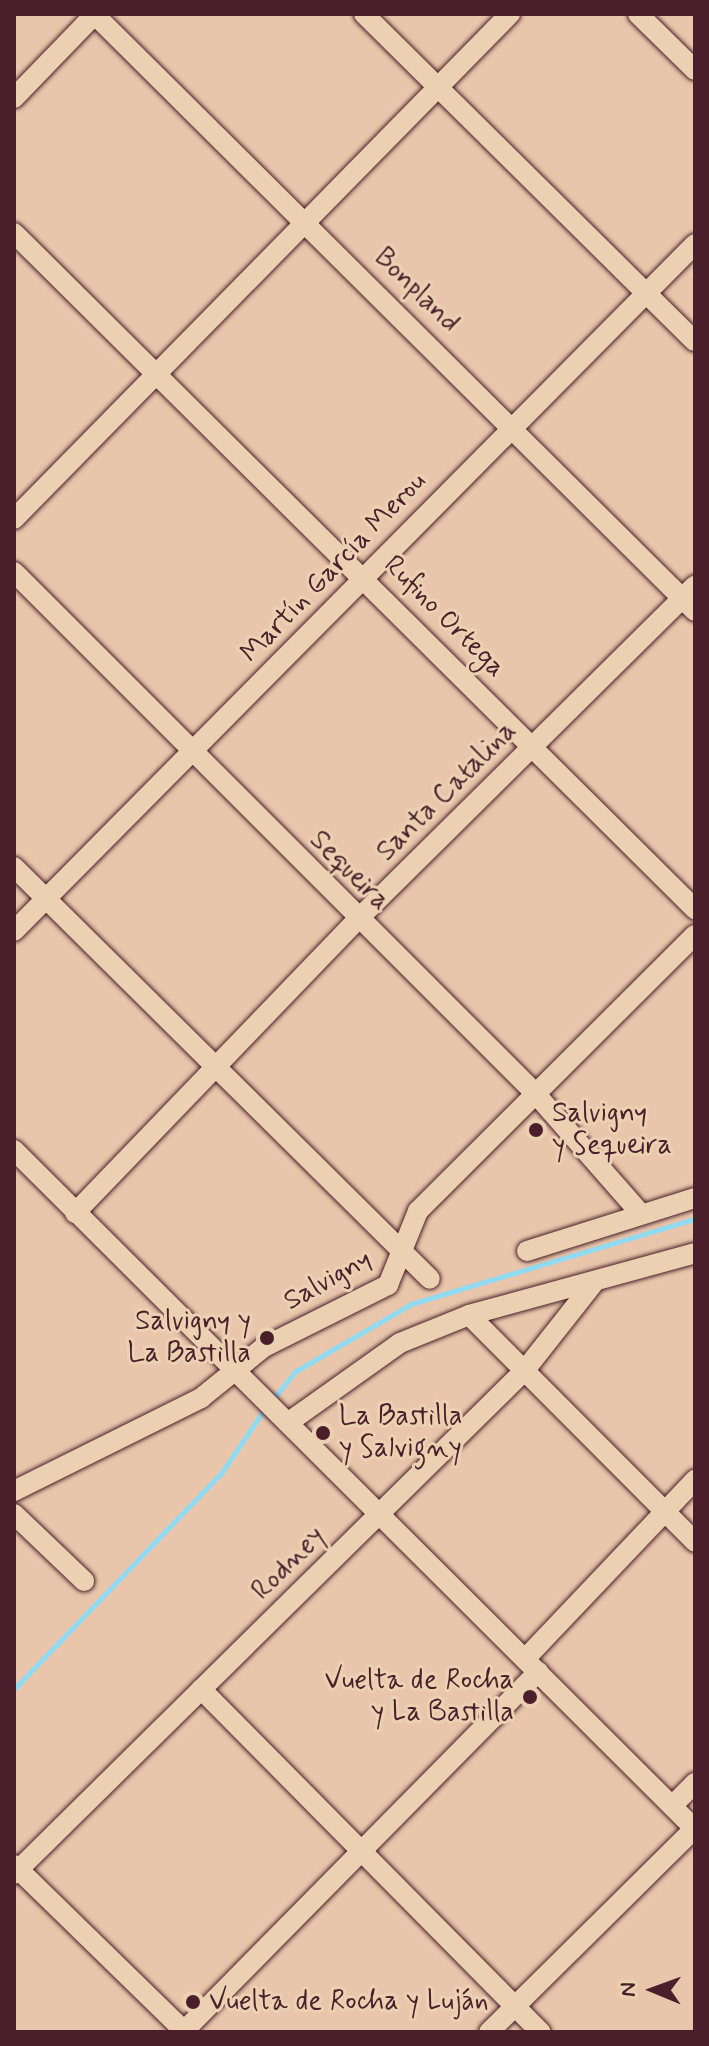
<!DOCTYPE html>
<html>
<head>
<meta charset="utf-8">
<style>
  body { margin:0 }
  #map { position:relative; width:709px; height:2046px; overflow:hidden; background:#e9c6ab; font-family:Mynerve,sans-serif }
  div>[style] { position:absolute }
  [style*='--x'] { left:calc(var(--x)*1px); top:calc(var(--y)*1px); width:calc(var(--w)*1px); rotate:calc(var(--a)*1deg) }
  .stream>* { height:5px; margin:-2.5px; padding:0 2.5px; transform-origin:2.5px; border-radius:2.5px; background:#90daf2 }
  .roads { filter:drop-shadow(0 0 2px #4a1f2b) drop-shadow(0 0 2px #4a1f2b) }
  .minor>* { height:20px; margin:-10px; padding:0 10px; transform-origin:10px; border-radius:10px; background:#ebd1b2 }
  .dots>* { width:22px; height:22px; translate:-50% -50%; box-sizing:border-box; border:4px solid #ebd1b2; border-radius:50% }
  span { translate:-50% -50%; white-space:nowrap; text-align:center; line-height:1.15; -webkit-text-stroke:6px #ebd1b2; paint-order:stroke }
  .street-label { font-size:28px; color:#4a1f2b }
  .poi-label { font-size:28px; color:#4a1f2b }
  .left { translate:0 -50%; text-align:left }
  .right { translate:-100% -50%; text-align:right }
  .frame { position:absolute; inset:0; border:16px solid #4a1f2b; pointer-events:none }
  .north { position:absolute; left:613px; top:1950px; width:80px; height:80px; -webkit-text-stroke:6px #ebd1b2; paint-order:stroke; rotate:271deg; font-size:22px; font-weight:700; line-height:32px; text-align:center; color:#4a1f2b }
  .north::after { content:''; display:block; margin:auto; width:28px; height:36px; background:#4a1f2b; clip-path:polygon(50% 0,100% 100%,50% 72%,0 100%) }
</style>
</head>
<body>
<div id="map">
  <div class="stream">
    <i style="--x:273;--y:1399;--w:36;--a:-51"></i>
    <i style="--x:296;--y:1371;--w:133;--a:-30.2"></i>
    <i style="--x:411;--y:1304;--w:296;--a:-16.7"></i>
    <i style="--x:14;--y:1689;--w:301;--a:-46.2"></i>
    <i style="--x:222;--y:1472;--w:78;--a:-55.9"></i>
  </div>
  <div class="roads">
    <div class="minor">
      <i style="--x:94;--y:14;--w:847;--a:44.81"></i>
      <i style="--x:364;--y:14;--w:465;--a:44.7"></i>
      <i style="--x:638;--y:14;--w:80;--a:44.5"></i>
      <i style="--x:14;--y:98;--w:117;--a:-46"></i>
      <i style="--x:14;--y:233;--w:960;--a:44.79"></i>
      <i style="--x:14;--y:519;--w:708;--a:-45.52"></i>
      <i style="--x:14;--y:572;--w:737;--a:45"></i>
      <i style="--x:535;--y:1093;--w:159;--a:48.8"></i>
      <i style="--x:14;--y:867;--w:585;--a:44.72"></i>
      <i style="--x:14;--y:931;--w:967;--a:-45.25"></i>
      <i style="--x:14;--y:1150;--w:962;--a:44.92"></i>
      <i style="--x:75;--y:1213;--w:408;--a:-46.1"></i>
      <i style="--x:358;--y:919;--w:474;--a:-44.7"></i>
      <i style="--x:527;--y:1251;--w:176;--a:-17.5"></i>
      <i style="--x:469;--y:1315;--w:320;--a:45.1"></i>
      <i style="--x:289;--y:1422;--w:136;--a:-35.4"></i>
      <i style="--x:400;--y:1343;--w:74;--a:-22.1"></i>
      <i style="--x:469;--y:1315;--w:234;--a:-15.3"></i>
      <i style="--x:14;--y:1491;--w:209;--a:-26.4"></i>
      <i style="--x:201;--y:1398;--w:81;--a:-39"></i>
      <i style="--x:264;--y:1347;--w:139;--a:-26.6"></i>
      <i style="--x:388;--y:1285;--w:80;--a:-67.9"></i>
      <i style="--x:418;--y:1211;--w:391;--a:-44.9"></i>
      <i style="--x:14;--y:1514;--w:97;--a:43.7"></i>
      <i style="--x:525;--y:1659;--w:247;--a:-46.5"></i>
      <i style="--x:201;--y:1689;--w:483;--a:45.3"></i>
      <i style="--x:672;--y:1806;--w:33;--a:-45"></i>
      <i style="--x:14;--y:1865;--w:239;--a:44.3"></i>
      <i style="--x:14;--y:1874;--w:718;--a:-44.6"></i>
      <i style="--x:525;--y:1370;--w:110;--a:-51.7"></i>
      <i style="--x:183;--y:2032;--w:506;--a:-45.4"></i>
      <i style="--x:489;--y:2032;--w:289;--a:-44.7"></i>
    </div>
  </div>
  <div class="dots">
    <i style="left:536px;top:1130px;background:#4a1f2b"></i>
    <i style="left:267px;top:1338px;background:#4a1f2b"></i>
    <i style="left:323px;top:1433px;background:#4a1f2b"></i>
    <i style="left:530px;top:1697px;background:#4a1f2b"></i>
    <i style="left:193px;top:2002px;background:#4a1f2b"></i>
  </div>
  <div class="street-label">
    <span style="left:416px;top:291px;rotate:45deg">Bonpland</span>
    <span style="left:334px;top:568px;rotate:-46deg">Martín García Merou</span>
    <span style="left:444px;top:617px;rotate:45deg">Rufino Ortega</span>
    <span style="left:447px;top:792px;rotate:-45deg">Santa Catalina</span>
    <span style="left:349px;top:871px;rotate:45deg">Sequeira</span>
    <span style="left:328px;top:1281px;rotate:-29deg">Salvigny</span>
    <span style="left:289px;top:1564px;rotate:-45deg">Rodney</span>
  </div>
  <div class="poi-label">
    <span class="left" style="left:552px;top:1130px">Salvigny<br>y Sequeira</span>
    <span class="right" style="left:251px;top:1338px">Salvigny y<br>La Bastilla</span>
    <span class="left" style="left:339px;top:1433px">La Bastilla<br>y Salvigny</span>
    <span class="right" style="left:514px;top:1697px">Vuelta de Rocha<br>y La Bastilla</span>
    <span class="left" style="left:209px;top:2002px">Vuelta de Rocha y Luján</span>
  </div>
  <div class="frame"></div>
  <div class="north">N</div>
</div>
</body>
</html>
